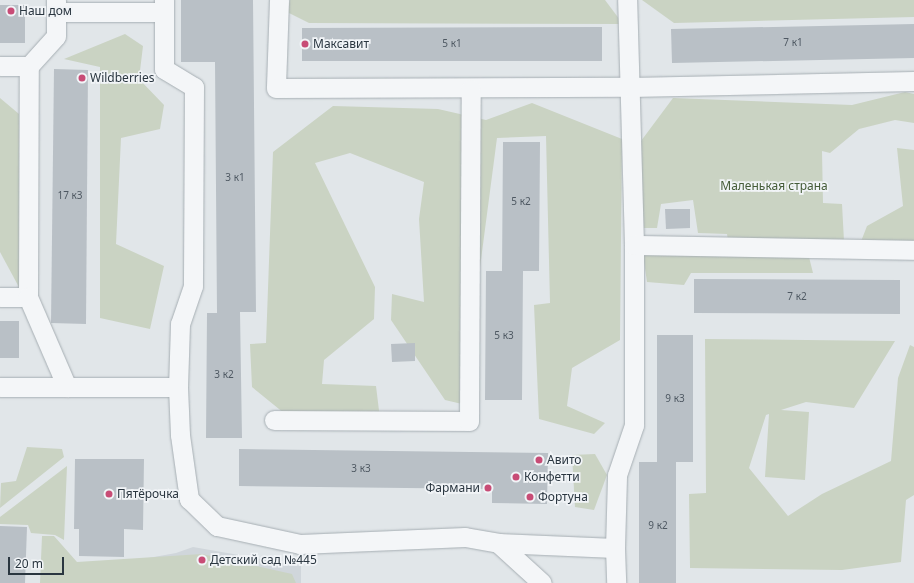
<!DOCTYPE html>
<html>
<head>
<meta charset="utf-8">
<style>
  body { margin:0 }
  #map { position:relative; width:914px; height:583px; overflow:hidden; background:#e1e6e9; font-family:"Noto Sans",sans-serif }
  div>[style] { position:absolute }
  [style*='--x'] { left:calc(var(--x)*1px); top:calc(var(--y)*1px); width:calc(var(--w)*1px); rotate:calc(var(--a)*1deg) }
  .built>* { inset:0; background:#d0d6db }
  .green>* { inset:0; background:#cad3c3 }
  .building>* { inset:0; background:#b9c0c6 }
  .roads { filter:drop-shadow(0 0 1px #a6aeb3) drop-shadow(0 0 1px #a6aeb3) }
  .minor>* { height:19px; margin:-9.5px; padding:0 9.5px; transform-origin:9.5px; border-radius:9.5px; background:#f4f6f8 }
  .dots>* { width:11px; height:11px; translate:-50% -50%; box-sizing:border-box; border:2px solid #f1f4f7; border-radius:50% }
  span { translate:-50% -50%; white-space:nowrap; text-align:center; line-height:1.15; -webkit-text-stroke:3.5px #f1f4f7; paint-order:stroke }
  .number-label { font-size:10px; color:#4e5862 }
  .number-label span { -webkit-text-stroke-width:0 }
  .poi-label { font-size:12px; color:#2a3640 }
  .left { translate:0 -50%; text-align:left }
  .right { translate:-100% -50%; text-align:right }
  .park-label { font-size:12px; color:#455c38 }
  .scale { position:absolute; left:8px; top:557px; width:56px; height:18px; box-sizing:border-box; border:2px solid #2a3640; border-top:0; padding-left:5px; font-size:12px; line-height:14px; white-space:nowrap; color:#2a3640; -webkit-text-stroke:3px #f1f4f7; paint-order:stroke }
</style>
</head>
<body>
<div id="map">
  <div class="built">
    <i style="clip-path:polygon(193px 547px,301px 566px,301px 583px,81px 583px,82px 570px,176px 553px)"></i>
  </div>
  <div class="green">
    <i style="clip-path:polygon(290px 0,605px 0,623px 24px,309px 23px,287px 12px)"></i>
    <i style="clip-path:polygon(642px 0,914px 0,914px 17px,674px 23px)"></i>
    <i style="clip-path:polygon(125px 34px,143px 46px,139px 79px,164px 105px,160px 129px,121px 138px,116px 244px,164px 266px,150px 329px,100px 318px,100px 67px,64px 59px)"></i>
    <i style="clip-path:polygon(905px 92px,914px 94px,914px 123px,895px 120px,859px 129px,830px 153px,822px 151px,823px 203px,842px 204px,844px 241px,728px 241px,727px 234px,698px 233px,693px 200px,661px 204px,657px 228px,641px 228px,641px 141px,673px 98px,852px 105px)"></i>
    <i style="clip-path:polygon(0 98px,19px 114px,20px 289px,0 252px)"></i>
    <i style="clip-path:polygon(532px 103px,622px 139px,620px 340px,572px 368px,567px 406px,605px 423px,594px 434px,539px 419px,534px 305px,550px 303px,546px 136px,497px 138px,462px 404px,445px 400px,391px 320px,392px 294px,424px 302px,419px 219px,424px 182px,350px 153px,315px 163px,375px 287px,374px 319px,324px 360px,322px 384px,376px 386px,381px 427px,295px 422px,252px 387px,250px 344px,266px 343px,273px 152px,333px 106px,438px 109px,486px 120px)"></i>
    <i style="clip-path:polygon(897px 148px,914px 150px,914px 244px,860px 244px,867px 226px,903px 206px)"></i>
    <i style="clip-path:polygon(643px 255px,809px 257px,813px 273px,691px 273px,684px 285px,647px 282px)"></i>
    <i style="clip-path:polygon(705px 339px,895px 341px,854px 408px,806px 402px,781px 410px,809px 412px,805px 480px,765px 477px,769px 414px,766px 415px,749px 468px,788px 516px,822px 494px,891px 461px,898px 378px,910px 345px,914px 347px,914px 495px,906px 500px,901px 562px,842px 570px,690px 568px,689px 494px,706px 493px)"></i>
    <i style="clip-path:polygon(27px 447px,62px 449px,64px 457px,0 508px,1px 483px,16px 481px)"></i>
    <i style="clip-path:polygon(595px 454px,607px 475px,594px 510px,575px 507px,572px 455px)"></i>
    <i style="clip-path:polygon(67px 466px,64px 540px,55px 535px,31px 533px,28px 525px,0 524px,0 517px)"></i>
    <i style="clip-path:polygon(42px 536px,54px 536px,77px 562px,202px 554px,292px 574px,296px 583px,40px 583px)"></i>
  </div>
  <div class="building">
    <i style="clip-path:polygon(181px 0,253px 0,256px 312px,240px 312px,242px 438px,206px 438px,207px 313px,217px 313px,215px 62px,181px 62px)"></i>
    <i style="clip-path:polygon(0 5px,25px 5px,25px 43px,0 43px)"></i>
    <i style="clip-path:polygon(914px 24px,914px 58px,672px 63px,671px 29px)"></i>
    <i style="clip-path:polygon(602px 27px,602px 61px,302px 61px,302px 28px)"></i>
    <i style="clip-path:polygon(54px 69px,88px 70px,86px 324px,51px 323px)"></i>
    <i style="clip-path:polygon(503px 142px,540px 142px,539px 271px,523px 271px,522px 400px,485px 400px,486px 271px,502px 271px)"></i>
    <i style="clip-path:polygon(665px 209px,690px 209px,690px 228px,666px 229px)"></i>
    <i style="clip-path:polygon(694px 279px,900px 280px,900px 314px,694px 313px)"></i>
    <i style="clip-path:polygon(0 321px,19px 321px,19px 358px,0 358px)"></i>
    <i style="clip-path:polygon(657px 335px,693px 335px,693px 462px,676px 462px,676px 583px,639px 583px,639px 462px,657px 462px)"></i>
    <i style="clip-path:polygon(415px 343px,415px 361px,392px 362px,391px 344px)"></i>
    <i style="clip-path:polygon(239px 449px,548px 453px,547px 504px,492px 503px,492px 489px,239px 486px)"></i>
    <i style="clip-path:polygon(75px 459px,144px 459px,143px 530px,124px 529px,124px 557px,79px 556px,79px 529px,74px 529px)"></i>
    <i style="clip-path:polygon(0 526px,27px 527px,25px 583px,0 583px)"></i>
  </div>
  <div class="roads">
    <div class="minor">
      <i style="--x:164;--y:0;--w:69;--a:90"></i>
      <i style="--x:164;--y:69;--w:35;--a:31"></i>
      <i style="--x:194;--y:87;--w:199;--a:90.3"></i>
      <i style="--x:193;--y:286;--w:40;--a:108.9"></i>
      <i style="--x:180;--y:324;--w:63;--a:91.8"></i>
      <i style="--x:178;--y:387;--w:48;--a:87.6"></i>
      <i style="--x:180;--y:435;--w:65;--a:82"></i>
      <i style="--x:189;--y:499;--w:39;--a:44"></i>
      <i style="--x:217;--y:526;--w:85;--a:12.2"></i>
      <i style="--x:300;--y:544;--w:165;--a:-2.4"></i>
      <i style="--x:465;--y:537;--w:34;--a:10"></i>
      <i style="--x:498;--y:543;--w:117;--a:2.4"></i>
      <i style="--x:615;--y:548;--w:73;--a:-88.4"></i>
      <i style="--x:617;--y:475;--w:53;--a:-71.2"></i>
      <i style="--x:634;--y:425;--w:180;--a:-90"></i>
      <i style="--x:634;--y:245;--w:245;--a:-91.6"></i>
      <i style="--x:279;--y:0;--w:88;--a:92"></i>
      <i style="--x:276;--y:88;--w:354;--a:-0.2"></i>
      <i style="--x:630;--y:87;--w:284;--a:-1.2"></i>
      <i style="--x:56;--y:12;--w:108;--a:0"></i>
      <i style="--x:0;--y:66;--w:29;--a:0"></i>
      <i style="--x:29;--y:66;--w:40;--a:-48"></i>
      <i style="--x:56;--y:36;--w:36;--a:-90"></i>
      <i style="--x:634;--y:245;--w:280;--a:1"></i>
      <i style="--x:0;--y:297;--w:28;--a:0"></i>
      <i style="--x:28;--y:297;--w:231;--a:-89.8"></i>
      <i style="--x:28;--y:297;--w:98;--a:66.6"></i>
      <i style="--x:0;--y:387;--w:178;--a:0"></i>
      <i style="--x:274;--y:420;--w:195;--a:0.3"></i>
      <i style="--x:469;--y:421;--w:332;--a:-89.7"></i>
      <i style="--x:498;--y:543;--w:59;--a:42.3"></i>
      <i style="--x:615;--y:548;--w:35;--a:88"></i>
    </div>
  </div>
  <div class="dots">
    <i style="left:11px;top:11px;background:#c84c76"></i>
    <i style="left:305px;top:44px;background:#c84c76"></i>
    <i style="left:82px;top:78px;background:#c84c76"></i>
    <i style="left:539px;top:460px;background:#c84c76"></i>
    <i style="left:516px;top:477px;background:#c84c76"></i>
    <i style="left:488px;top:488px;background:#c84c76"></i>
    <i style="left:109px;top:494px;background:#c84c76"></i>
    <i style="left:530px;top:497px;background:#c84c76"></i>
    <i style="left:202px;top:560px;background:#c84c76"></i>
  </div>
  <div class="number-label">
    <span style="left:793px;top:43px">7 к1</span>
    <span style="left:452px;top:44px">5 к1</span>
    <span style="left:235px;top:178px">3 к1</span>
    <span style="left:70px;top:196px">17 к3</span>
    <span style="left:521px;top:202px">5 к2</span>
    <span style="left:797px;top:297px">7 к2</span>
    <span style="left:504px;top:336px">5 к3</span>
    <span style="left:224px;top:375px">3 к2</span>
    <span style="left:675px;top:399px">9 к3</span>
    <span style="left:361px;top:469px">3 к3</span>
    <span style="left:658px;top:526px">9 к2</span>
  </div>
  <div class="poi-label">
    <span class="left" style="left:19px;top:11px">Наш дом</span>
    <span class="left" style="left:313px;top:44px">Максавит</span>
    <span class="left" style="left:90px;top:78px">Wildberries</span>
    <span class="left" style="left:547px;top:460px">Авито</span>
    <span class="left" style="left:524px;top:477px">Конфетти</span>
    <span class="right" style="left:480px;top:488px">Фармани</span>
    <span class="left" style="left:117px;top:494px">Пятёрочка</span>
    <span class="left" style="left:538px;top:497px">Фортуна</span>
    <span class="left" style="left:210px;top:560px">Детский сад №445</span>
  </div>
  <div class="park-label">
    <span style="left:774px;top:186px">Маленькая страна</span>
  </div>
  <div class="scale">20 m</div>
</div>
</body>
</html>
